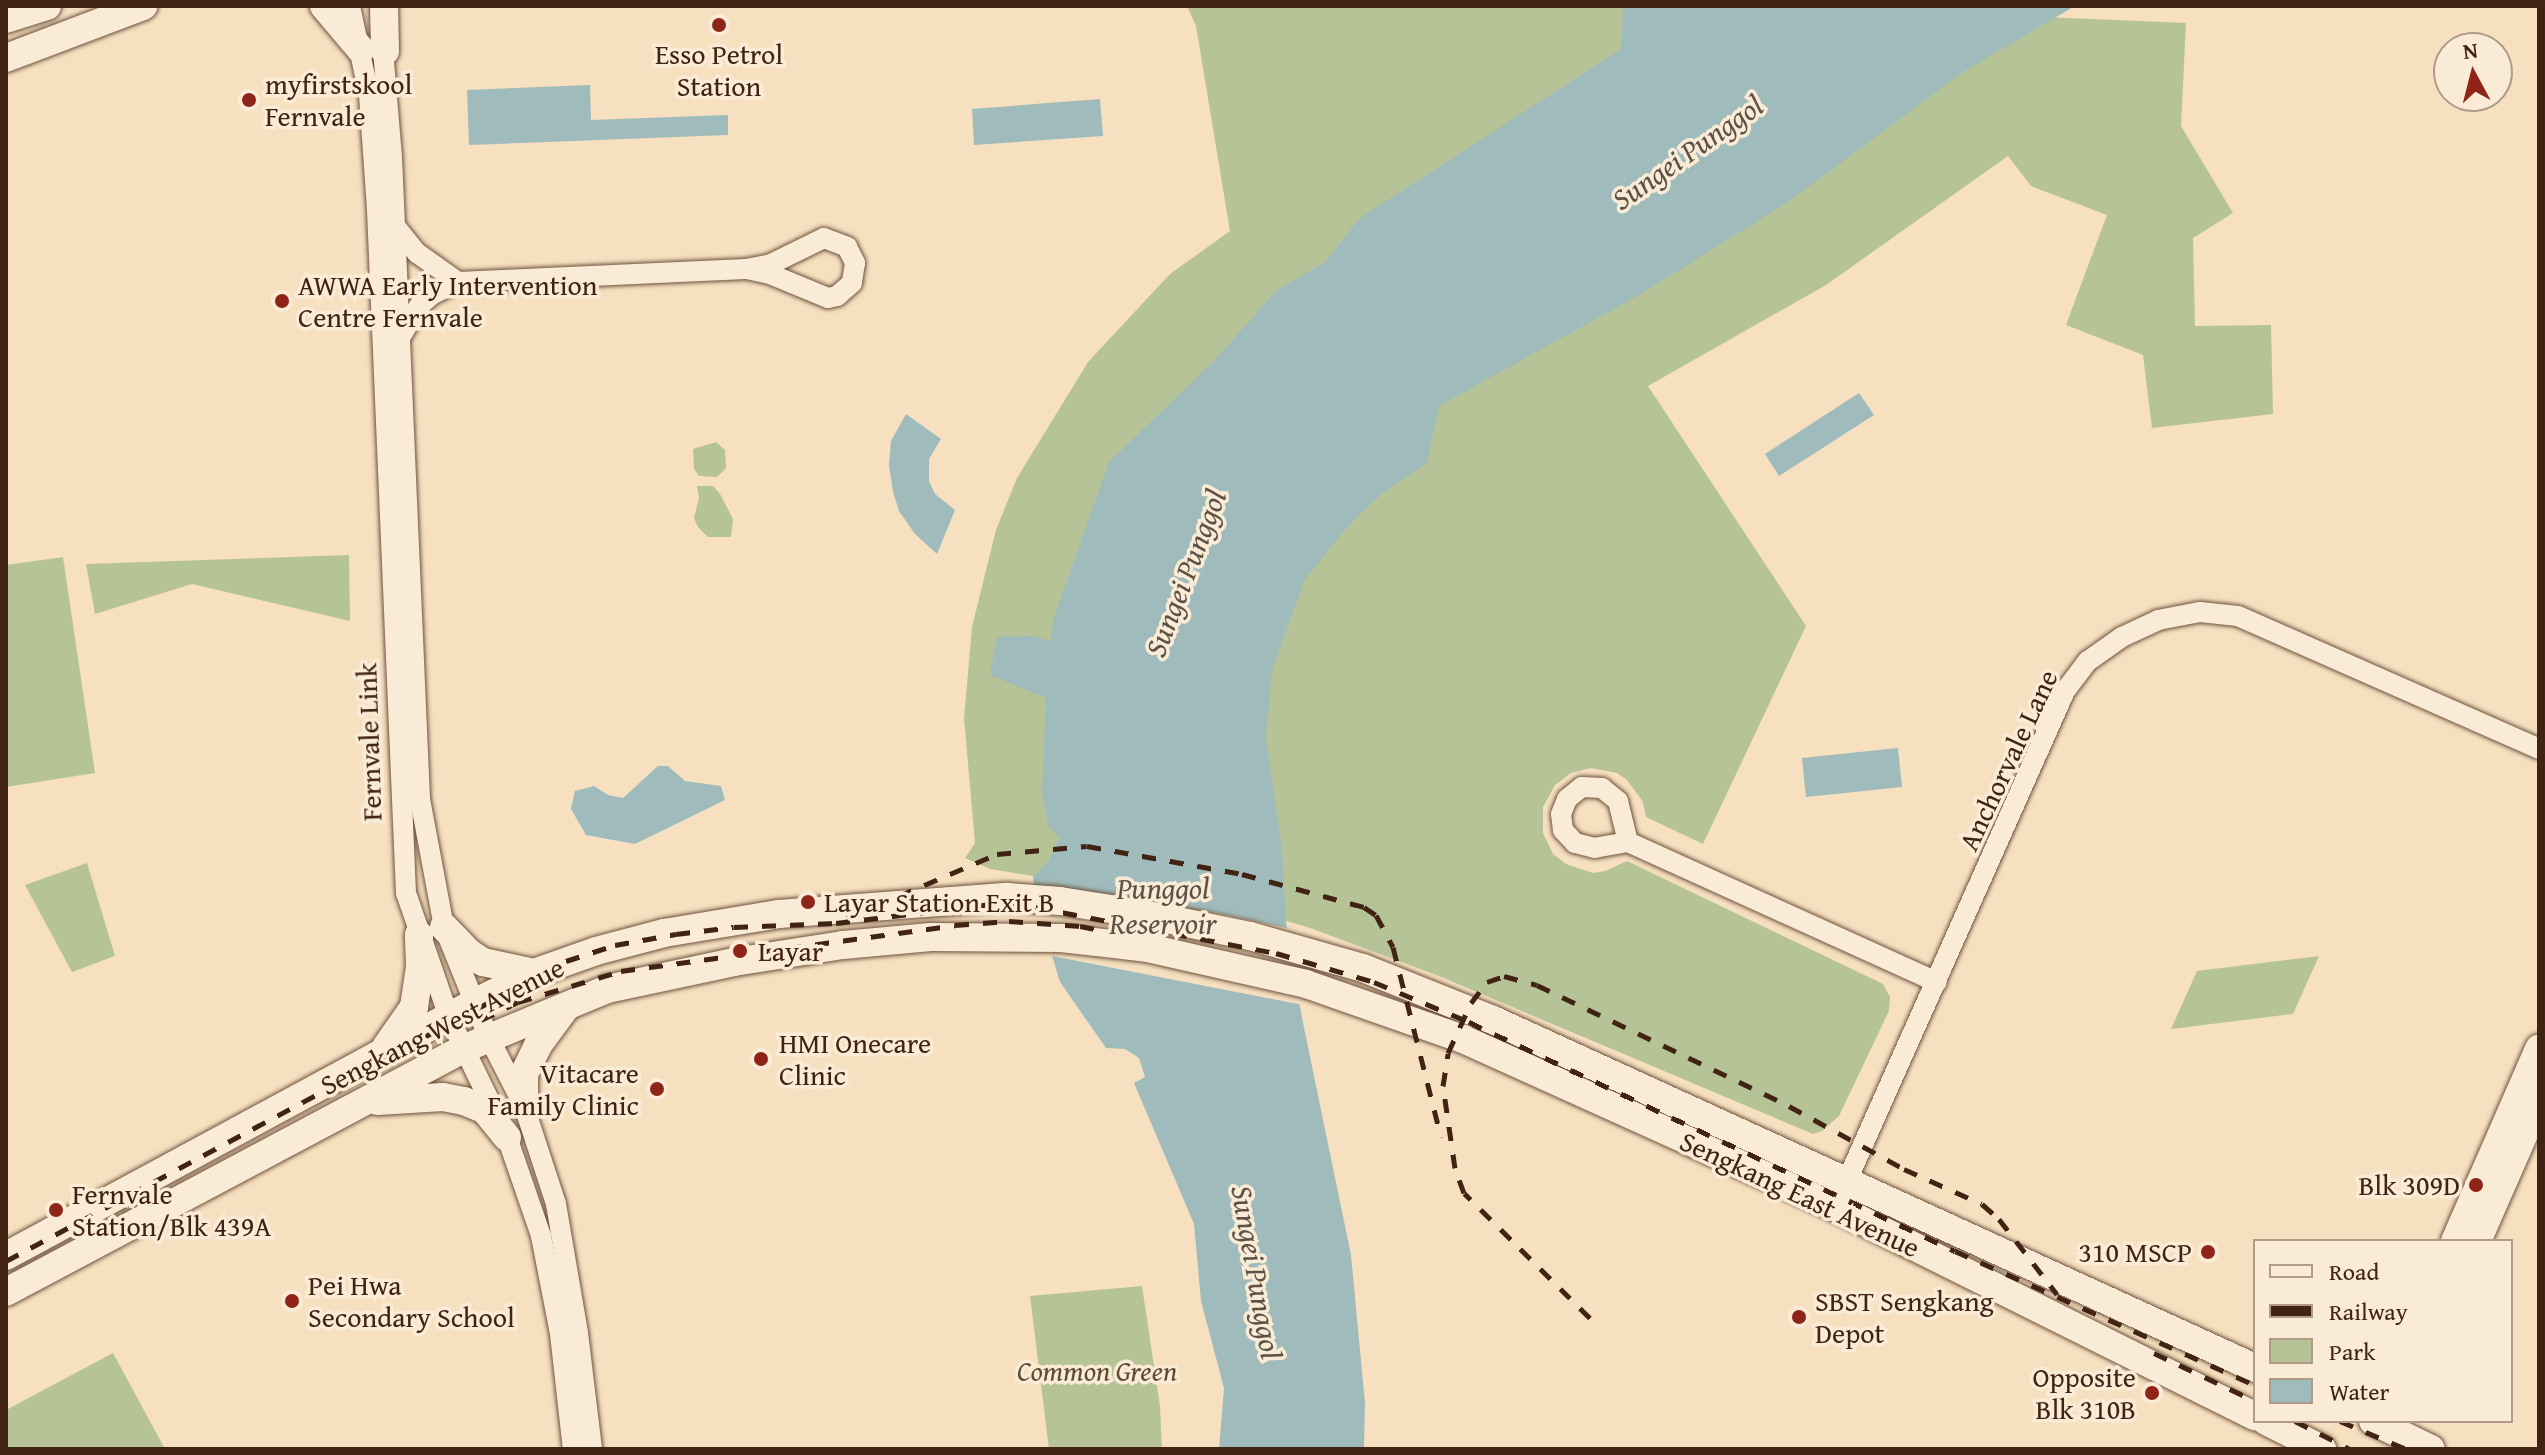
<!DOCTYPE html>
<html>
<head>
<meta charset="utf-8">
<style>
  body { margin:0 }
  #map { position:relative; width:2545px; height:1455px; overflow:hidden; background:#f6e0c0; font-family:"Gentium Book Plus",serif }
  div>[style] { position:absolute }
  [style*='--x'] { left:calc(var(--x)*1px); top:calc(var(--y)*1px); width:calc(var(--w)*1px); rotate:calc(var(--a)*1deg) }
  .green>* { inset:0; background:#b6c397 }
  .water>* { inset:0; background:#a0bbbb }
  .pier>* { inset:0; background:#f6e0c0 }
  .roads { filter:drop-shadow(0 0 2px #6e523e) drop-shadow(0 0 2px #6e523e) }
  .street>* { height:20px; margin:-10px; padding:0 10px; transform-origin:10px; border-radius:10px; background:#f9ebd6 }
  .secondary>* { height:28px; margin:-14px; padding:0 14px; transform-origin:14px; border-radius:14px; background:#f9ebd6 }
  .rail>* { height:5px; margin-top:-2.5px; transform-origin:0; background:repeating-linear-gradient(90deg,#412313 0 14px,transparent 0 28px) }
  .dots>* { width:22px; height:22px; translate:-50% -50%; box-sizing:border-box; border:4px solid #f9ebd6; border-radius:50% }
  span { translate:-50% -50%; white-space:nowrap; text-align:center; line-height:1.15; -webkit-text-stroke:7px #f9ebd6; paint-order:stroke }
  .poi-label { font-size:28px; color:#412313 }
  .left { translate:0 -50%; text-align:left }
  .right { translate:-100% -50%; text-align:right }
  .street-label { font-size:28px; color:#412313 }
  .park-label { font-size:28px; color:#5e4b34; font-style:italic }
  .water-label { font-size:30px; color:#5e5145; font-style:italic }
  .frame { position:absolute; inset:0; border:8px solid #412313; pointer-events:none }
  .legend { position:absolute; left:2253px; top:1239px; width:260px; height:184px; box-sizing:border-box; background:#f9ebd6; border:2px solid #af9b88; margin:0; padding:10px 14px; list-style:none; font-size:24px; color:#412313 }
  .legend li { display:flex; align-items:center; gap:16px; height:40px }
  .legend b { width:40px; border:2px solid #af9b88 }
  .north { position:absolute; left:2433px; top:32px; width:80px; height:80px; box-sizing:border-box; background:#f9ebd6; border:2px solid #af9b88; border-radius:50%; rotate:353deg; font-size:22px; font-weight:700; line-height:32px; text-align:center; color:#412313 }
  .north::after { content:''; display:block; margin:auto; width:28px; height:36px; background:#8f2418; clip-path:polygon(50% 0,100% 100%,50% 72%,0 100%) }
</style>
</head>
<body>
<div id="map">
  <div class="green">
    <i style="clip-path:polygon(1187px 6px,1783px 6px,2186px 23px,2181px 126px,2233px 213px,2193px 238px,2195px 326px,2271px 325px,2273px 414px,2152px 428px,2143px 355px,2066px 325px,2107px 215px,2031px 186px,2008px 156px,1826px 285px,1648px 386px,1806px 626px,1703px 844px,1646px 817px,1643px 802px,1627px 780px,1617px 773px,1591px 768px,1571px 773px,1555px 785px,1543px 807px,1543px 833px,1553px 854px,1566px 864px,1593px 873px,1605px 871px,1627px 861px,1883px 984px,1890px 997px,1889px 1011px,1839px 1116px,1822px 1131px,1813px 1134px,1439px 976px,1310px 928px,1255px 912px,990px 869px,965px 858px,975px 843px,964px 718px,972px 627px,996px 530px,1017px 478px,1088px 362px,1170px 274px,1230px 231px,1196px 26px)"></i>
    <i style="clip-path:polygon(716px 442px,725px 450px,726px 468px,717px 477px,699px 476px,694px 469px,693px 449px)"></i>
    <i style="clip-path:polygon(697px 486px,713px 486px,720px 494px,733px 519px,731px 537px,708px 537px,698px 527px,694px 518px,699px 498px)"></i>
    <i style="clip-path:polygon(349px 555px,350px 621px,192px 584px,95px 614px,86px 564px)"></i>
    <i style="clip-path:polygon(63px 557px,95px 773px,6px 787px,6px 565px)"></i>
    <i style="clip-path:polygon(87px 863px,115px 956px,72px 972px,25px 885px)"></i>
    <i style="clip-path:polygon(2319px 956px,2293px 1014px,2171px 1029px,2197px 971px)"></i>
    <i style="clip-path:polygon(1142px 1286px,1160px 1406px,1162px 1449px,1049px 1449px,1030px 1296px)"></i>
    <i style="clip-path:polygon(113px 1353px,165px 1449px,6px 1449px,6px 1410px)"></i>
  </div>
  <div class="water">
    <i style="clip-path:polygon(1623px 6px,2075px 6px,1963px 72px,1788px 202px,1641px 294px,1439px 406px,1427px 463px,1384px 492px,1353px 520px,1305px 579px,1272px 670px,1266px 737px,1282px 849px,1286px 922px,1302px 1018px,1351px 1255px,1365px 1403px,1364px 1449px,1219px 1449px,1224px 1388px,1201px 1301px,1194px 1224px,1134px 1083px,1145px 1077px,1139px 1058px,1125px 1049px,1106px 1048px,1060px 982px,1036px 902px,1033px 877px,1049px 860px,1060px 837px,1049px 828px,1042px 792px,1046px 698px,990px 675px,997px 637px,1032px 636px,1051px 641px,1053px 620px,1109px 462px,1212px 363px,1278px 289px,1325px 262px,1360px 218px,1621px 49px)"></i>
    <i style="clip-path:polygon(590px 85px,591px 120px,728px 115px,728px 135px,469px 145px,467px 90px)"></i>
    <i style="clip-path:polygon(1100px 99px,1103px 136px,974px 145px,972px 109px)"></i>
    <i style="clip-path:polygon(1859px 393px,1874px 415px,1779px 476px,1765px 454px)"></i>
    <i style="clip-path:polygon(906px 414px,941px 439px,929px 459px,929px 481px,935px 494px,955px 510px,937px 554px,915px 534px,899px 511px,893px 492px,889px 465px,891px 441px)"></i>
    <i style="clip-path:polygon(1898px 748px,1902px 787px,1806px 797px,1802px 758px)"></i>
    <i style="clip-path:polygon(658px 766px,668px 766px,685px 781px,721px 786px,725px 800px,635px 844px,586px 835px,571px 809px,575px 791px,594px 786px,608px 795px,623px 798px)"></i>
  </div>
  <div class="pier">
    <i style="clip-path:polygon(1030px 886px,1051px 886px,1222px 914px,1291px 929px,1303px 1005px,1047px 955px)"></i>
  </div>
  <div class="roads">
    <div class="street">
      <i style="--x:350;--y:6;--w:91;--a:77.9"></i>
      <i style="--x:369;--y:95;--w:115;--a:86"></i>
      <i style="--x:377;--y:210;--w:684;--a:87.57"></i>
      <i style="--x:406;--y:893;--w:131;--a:70.9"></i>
      <i style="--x:449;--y:1017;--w:133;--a:64.2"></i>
      <i style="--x:507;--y:1137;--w:105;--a:71"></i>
      <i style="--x:541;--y:1236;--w:100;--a:79"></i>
      <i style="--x:560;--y:1334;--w:116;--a:83.6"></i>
      <i style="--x:382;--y:38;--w:119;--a:85.2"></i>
      <i style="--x:392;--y:157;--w:643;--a:87.5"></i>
      <i style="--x:420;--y:799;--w:130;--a:79.4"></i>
      <i style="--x:444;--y:927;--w:118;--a:68"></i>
      <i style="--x:488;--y:1036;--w:79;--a:62.8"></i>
      <i style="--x:524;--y:1106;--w:103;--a:71.9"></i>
      <i style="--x:556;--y:1204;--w:131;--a:80.3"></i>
      <i style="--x:578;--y:1333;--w:117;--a:83.1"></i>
      <i style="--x:395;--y:226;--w:35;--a:51"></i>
      <i style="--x:417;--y:253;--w:50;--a:35.3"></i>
      <i style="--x:401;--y:336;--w:35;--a:-59"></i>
      <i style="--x:419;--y:306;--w:18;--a:-41"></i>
      <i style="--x:433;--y:294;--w:28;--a:-26"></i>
      <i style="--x:458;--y:282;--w:288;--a:-2.6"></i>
      <i style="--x:746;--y:269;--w:25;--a:-11"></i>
      <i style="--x:771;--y:264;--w:59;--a:-26.1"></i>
      <i style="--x:824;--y:238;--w:25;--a:21"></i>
      <i style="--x:847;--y:247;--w:18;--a:63"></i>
      <i style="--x:855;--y:263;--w:20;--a:99"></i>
      <i style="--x:852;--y:283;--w:20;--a:139"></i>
      <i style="--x:837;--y:296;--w:9;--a:167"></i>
      <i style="--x:828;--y:298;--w:63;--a:-157.5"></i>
      <i style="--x:770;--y:274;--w:25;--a:-168"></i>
      <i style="--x:1582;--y:787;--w:20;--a:3"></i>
      <i style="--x:1602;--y:788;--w:21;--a:39"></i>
      <i style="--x:1618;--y:801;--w:42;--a:76.3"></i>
      <i style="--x:1628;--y:842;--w:34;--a:170"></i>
      <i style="--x:1595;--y:848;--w:21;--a:-166"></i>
      <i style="--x:1575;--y:843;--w:18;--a:-133"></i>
      <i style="--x:1563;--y:830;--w:16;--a:-97"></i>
      <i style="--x:1561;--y:814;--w:16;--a:-68"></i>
      <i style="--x:1567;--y:799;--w:19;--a:-39"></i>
      <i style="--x:1628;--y:842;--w:339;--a:24.4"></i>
      <i style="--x:1841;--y:1194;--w:551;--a:-66"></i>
      <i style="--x:2065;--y:691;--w:38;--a:-53"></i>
      <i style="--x:2088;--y:661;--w:42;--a:-35.2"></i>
      <i style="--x:2122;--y:637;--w:40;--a:-25"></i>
      <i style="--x:2158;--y:620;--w:43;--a:-10.8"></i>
      <i style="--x:2200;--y:612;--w:38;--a:6"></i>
      <i style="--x:2238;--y:616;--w:329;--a:23.8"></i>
    </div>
    <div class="secondary">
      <i style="--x:324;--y:6;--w:57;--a:49.9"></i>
      <i style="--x:384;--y:6;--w:45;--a:88.7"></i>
      <i style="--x:6;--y:19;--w:43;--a:-17.6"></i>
      <i style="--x:6;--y:58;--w:147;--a:-20.8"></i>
      <i style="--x:444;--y:927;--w:35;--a:46"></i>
      <i style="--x:468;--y:952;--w:18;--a:34"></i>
      <i style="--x:483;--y:962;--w:52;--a:12.2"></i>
      <i style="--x:386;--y:1047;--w:49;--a:-55"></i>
      <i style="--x:414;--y:1007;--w:40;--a:-81.5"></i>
      <i style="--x:420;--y:967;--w:32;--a:-92"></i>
      <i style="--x:378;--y:1101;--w:65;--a:-3.5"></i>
      <i style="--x:443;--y:1097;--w:21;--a:11"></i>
      <i style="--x:464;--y:1101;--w:23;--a:23"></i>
      <i style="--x:485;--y:1110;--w:35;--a:51"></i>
      <i style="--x:524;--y:1106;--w:32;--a:-90"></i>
      <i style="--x:524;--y:1074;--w:32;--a:-64"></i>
      <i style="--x:538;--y:1045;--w:47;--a:-53.6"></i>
      <i style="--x:2455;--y:1241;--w:210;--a:-66.4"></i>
      <i style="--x:2477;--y:1241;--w:154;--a:-66.3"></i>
      <i style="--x:6;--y:1256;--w:532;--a:-28.4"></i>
      <i style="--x:474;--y:1003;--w:67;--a:-26.6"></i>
      <i style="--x:534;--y:973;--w:66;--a:-19.5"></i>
      <i style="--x:596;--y:951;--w:70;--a:-14.8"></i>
      <i style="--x:664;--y:933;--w:117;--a:-9.4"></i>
      <i style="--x:779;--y:914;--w:229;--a:-4.3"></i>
      <i style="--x:1007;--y:897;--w:53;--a:4.3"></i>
      <i style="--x:1060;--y:901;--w:89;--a:9"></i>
      <i style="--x:1148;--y:915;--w:104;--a:11.6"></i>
      <i style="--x:1250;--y:936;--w:117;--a:15.8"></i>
      <i style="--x:1363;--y:968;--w:140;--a:21.8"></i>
      <i style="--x:1493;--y:1020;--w:838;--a:24.55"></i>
      <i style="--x:6;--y:1292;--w:518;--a:-28"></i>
      <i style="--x:463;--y:1049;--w:156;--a:-22.6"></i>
      <i style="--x:607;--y:989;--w:130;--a:-12"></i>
      <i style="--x:734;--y:962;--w:110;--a:-8.9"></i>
      <i style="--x:843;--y:945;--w:88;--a:-5.2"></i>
      <i style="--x:931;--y:937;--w:130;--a:0.4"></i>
      <i style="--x:1061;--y:938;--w:88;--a:6.6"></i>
      <i style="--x:1148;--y:948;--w:162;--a:12.8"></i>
      <i style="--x:1306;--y:984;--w:166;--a:19.3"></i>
      <i style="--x:1463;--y:1039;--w:408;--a:24.3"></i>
      <i style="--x:1835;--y:1207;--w:469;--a:26.5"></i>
      <i style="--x:2266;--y:1421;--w:63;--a:26.6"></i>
      <i style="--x:2373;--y:1421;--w:64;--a:25.8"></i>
    </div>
  </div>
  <div class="rail">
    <i style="--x:847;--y:918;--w:163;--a:-23.1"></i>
    <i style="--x:997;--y:854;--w:90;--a:-5.1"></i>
    <i style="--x:1087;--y:846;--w:158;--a:10.2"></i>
    <i style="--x:1242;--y:874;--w:126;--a:15.1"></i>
    <i style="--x:1364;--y:907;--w:14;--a:34"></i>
    <i style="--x:1376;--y:915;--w:36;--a:62"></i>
    <i style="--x:1393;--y:947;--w:196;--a:75.8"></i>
    <i style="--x:481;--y:1020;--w:41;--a:-25.9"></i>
    <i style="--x:518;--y:1002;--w:108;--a:-16.8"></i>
    <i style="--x:621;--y:971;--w:337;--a:-7.8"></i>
    <i style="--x:955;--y:925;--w:54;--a:-4.2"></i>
    <i style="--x:1009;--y:921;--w:71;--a:4"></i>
    <i style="--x:1080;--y:926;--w:41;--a:11.3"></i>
    <i style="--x:6;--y:1261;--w:635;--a:-28.18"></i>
    <i style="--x:566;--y:961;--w:52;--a:-18.1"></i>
    <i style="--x:615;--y:945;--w:62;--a:-10.2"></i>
    <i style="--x:676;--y:934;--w:58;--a:-6.9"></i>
    <i style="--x:734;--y:927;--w:102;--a:-2.2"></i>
    <i style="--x:836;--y:923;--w:173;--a:-7"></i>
    <i style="--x:1008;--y:902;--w:273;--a:10.8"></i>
    <i style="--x:1276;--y:953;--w:102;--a:16.5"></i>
    <i style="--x:1374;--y:982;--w:103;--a:22.8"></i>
    <i style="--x:1469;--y:1022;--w:537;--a:25.23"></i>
    <i style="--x:1955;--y:1251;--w:329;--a:24.1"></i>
    <i style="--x:1590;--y:1318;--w:177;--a:-135.2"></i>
    <i style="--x:1464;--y:1193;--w:27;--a:-110"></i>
    <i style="--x:1455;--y:1168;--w:83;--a:-98.3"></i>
    <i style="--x:1443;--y:1086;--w:33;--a:-81"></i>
    <i style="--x:1448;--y:1053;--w:55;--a:-65.3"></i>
    <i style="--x:1471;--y:1003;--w:26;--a:-53"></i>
    <i style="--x:1487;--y:982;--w:18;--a:-19"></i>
    <i style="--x:1504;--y:976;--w:34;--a:15"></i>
    <i style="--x:1537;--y:985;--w:280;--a:25.6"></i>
    <i style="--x:1789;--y:1106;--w:131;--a:28.7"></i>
    <i style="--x:1904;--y:1169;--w:85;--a:24.2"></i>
    <i style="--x:1982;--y:1204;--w:23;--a:41"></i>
    <i style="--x:1999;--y:1219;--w:95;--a:52.3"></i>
    <i style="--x:2154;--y:1353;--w:112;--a:25.4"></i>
    <i style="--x:2295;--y:1421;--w:62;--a:27"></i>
    <i style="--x:2340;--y:1421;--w:72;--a:23"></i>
  </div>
  <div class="dots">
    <i style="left:719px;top:25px;background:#8f2418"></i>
    <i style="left:249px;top:100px;background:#8f2418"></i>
    <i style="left:282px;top:301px;background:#8f2418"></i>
    <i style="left:808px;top:902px;background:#8f2418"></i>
    <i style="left:740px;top:951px;background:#8f2418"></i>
    <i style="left:761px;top:1059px;background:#8f2418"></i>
    <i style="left:657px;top:1089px;background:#8f2418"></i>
    <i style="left:2476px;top:1185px;background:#8f2418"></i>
    <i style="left:56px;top:1210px;background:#8f2418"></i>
    <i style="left:2208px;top:1252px;background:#8f2418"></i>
    <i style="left:292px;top:1301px;background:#8f2418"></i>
    <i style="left:1799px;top:1317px;background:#8f2418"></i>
    <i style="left:2152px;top:1393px;background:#8f2418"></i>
  </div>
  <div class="poi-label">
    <span style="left:719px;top:70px">Esso Petrol<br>Station</span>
    <span class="left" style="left:265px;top:100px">myfirstskool<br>Fernvale</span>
    <span class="left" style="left:298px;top:301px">AWWA Early Intervention<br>Centre Fernvale</span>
    <span class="left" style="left:824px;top:902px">Layar Station Exit B</span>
    <span class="left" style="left:758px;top:951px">Layar</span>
    <span class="left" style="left:779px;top:1059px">HMI Onecare<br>Clinic</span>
    <span class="right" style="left:639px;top:1089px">Vitacare<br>Family Clinic</span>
    <span class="right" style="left:2460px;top:1185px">Blk 309D</span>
    <span class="left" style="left:72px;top:1210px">Fernvale<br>Station/Blk 439A</span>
    <span class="right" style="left:2192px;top:1252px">310 MSCP</span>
    <span class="left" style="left:308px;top:1301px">Pei Hwa<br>Secondary School</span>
    <span class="left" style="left:1815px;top:1317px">SBST Sengkang<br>Depot</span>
    <span class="right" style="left:2136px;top:1393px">Opposite<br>Blk 310B</span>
  </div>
  <div class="street-label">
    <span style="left:369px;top:742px;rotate:-92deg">Fernvale Link</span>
    <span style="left:2008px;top:760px;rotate:-65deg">Anchorvale Lane</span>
    <span style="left:442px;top:1026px;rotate:-27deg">Sengkang West Avenue</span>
    <span style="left:1800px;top:1194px;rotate:25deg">Sengkang East Avenue</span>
  </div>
  <div class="park-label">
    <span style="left:1097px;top:1371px">Common Green</span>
  </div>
  <div class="water-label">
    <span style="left:1687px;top:152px;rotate:-35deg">Sungei Punggol</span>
    <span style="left:1185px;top:573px;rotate:-69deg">Sungei Punggol</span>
    <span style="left:1163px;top:905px">Punggol<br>Reservoir</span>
    <span style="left:1257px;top:1272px;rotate:80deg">Sungei Punggol</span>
  </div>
  <div class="frame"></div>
  <ul class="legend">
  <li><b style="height:10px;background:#f9ebd6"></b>Road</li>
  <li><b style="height:10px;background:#412313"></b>Railway</li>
  <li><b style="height:22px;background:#b6c397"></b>Park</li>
  <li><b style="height:22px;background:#a0bbbb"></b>Water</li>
  </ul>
  <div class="north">N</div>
</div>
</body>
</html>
